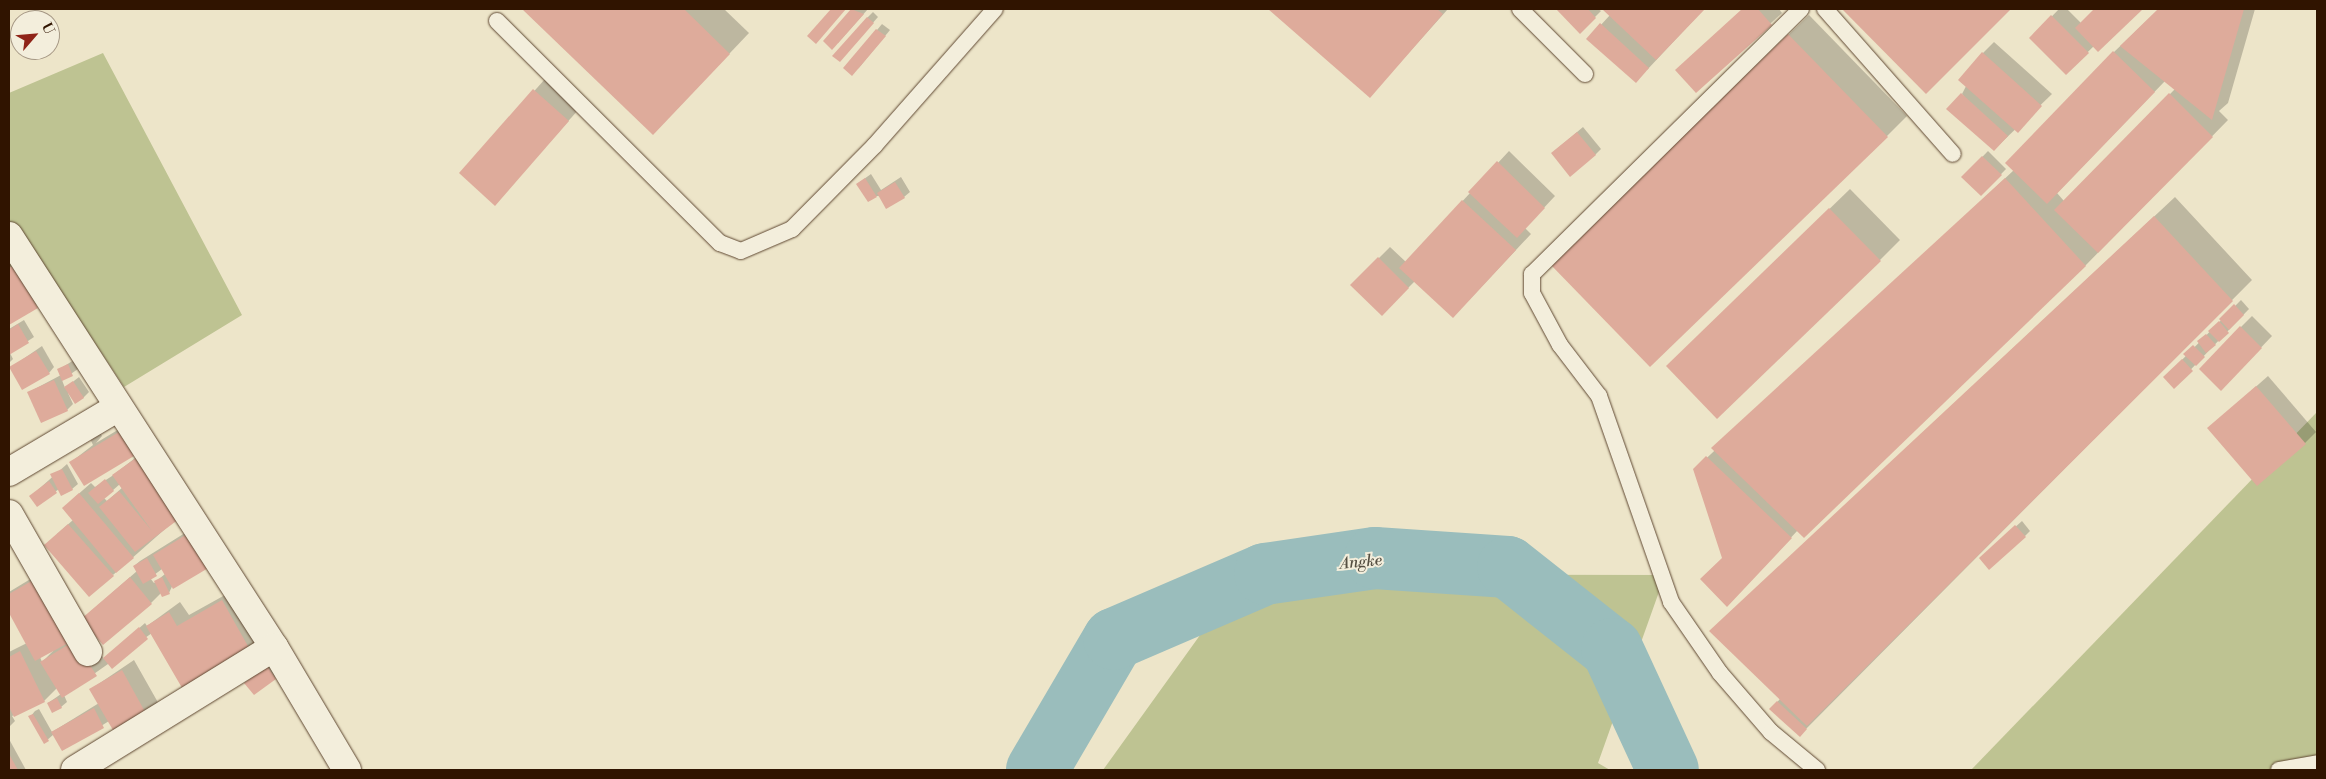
<!DOCTYPE html>
<html>
<head>
<meta charset="utf-8">
<style>
  body { margin:0 }
  #map { position:relative; width:2326px; height:779px; overflow:hidden; background:#ede5c9; font-family:"Libre Bodoni",serif }
  div>[style] { position:absolute }
  [style*='--x'] { left:calc(var(--x)*1px); top:calc(var(--y)*1px); width:calc(var(--w)*1px); rotate:calc(var(--a)*1deg) }
  .green>* { inset:0; background:#bec392 }
  .shadow>* { inset:0; background:#0003 }
  .river>* { height:62px; margin:-31px; padding:0 31px; transform-origin:31px; border-radius:31px; background:#9abdbc }
  .building>* { inset:0; background:#deab9b }
  .roads { filter:drop-shadow(0 0 1px #5f4832) drop-shadow(0 0 1px #5f4832) }
  .service>* { height:16px; margin:-8px; padding:0 8px; transform-origin:8px; border-radius:8px; background:#f3eedc }
  .minor>* { height:28px; margin:-14px; padding:0 14px; transform-origin:14px; border-radius:14px; background:#f3eedc }
  span { translate:-50% -50%; white-space:nowrap; text-align:center; line-height:1.15; -webkit-text-stroke:4px #f3eedc; paint-order:stroke }
  .water-label { font-size:16px; color:#554f42; font-style:italic }
  .frame { position:absolute; inset:0; border:10px solid #301400; pointer-events:none }
  .north { position:absolute; left:10px; top:10px; width:50px; height:50px; box-sizing:border-box; background:#f3eedc; border:1px solid #a59784; border-radius:50%; rotate:63deg; font-size:14px; font-weight:700; line-height:20px; text-align:center; color:#301400 }
  .north::after { content:''; display:block; margin:auto; width:18px; height:22px; background:#8f2418; clip-path:polygon(50% 0,100% 100%,50% 72%,0 100%) }
</style>
</head>
<body>
<div id="map">
  <div class="green">
    <i style="clip-path:polygon(103px 53px,242px 315px,124px 387px,55px 283px,9px 295px,9px 93px)"></i>
    <i style="clip-path:polygon(2317px 412px,2317px 770px,1971px 770px)"></i>
    <i style="clip-path:polygon(1244px 574px,1665px 575px,1598px 763px,1610px 770px,1103px 770px)"></i>
  </div>
  <div class="shadow">
    <i style="clip-path:polygon(523px 9px,724px 9px,749px 33px,653px 134px)"></i>
    <i style="clip-path:polygon(853px 9px,868px 9px,838px 43px,825px 41px)"></i>
    <i style="clip-path:polygon(1270px 9px,1448px 9px,1370px 96px)"></i>
    <i style="clip-path:polygon(1557px 9px,1598px 9px,1601px 11px,1580px 32px)"></i>
    <i style="clip-path:polygon(1604px 9px,1704px 9px,1647px 70px,1588px 39px,1610px 15px)"></i>
    <i style="clip-path:polygon(1743px 9px,1779px 9px,1782px 13px,1696px 92px,1688px 59px)"></i>
    <i style="clip-path:polygon(1844px 9px,2010px 9px,1926px 92px)"></i>
    <i style="clip-path:polygon(2059px 9px,2067px 9px,2081px 23px,2096px 9px,2141px 9px,2098px 50px,2094px 46px,2066px 73px,2031px 38px)"></i>
    <i style="clip-path:polygon(evenodd,2159px 9px,2255px 9px,2228px 103px,2219px 111px,2228px 120px,2085px 266px,1798px 530px,1743px 589px,1723px 558px,1695px 469px,2014px 170px,2114px 52px,2159px 9px,2165px 81px,2175px 89px,2064px 201px,2057px 193px,2165px 81px)"></i>
    <i style="clip-path:polygon(873px 12px,878px 17px,845px 55px,867px 18px)"></i>
    <i style="clip-path:polygon(1809px 15px,1907px 116px,1887px 136px,1572px 244px)"></i>
    <i style="clip-path:polygon(882px 24px,890px 30px,858px 69px,877px 30px)"></i>
    <i style="clip-path:polygon(1994px 42px,2052px 94px,2000px 144px,1962px 94px,1983px 53px)"></i>
    <i style="clip-path:polygon(545px 79px,579px 109px,495px 204px,461px 173px)"></i>
    <i style="clip-path:polygon(1583px 127px,1601px 149px,1595px 155px,1558px 148px)"></i>
    <i style="clip-path:polygon(1509px 151px,1555px 196px,1525px 228px,1531px 234px,1469px 300px,1415px 281px,1382px 314px,1352px 285px,1390px 247px,1406px 262px)"></i>
    <i style="clip-path:polygon(1988px 151px,2006px 169px,1981px 195px,1963px 177px)"></i>
    <i style="clip-path:polygon(871px 174px,881px 190px,901px 177px,910px 192px,904px 197px,876px 196px,857px 184px)"></i>
    <i style="clip-path:polygon(1850px 189px,1900px 240px,1880px 260px,1688px 346px)"></i>
    <i style="clip-path:polygon(2175px 197px,2252px 280px,1800px 735px,1771px 709px,1780px 699px,1731px 612px)"></i>
    <i style="clip-path:polygon(25px 255px,49px 296px,9px 324px,9px 264px)"></i>
    <i style="clip-path:polygon(2241px 300px,2249px 309px,2174px 387px,2170px 372px)"></i>
    <i style="clip-path:polygon(2252px 316px,2272px 336px,2232px 378px,2241px 327px)"></i>
    <i style="clip-path:polygon(24px 320px,34px 337px,10px 353px,13px 359px,9px 363px,9px 329px)"></i>
    <i style="clip-path:polygon(42px 346px,54px 367px,49px 373px,10px 368px)"></i>
    <i style="clip-path:polygon(74px 360px,78px 369px,62px 380px,65px 388px,79px 377px,89px 392px,83px 398px,68px 393px,73px 404px,67px 410px,29px 392px,61px 375px,58px 370px)"></i>
    <i style="clip-path:polygon(2268px 376px,2316px 432px,2305px 443px,2209px 428px)"></i>
    <i style="clip-path:polygon(131px 422px,145px 444px,85px 484px,71px 462px,93px 445px,88px 434px,97px 427px,102px 436px,96px 443px)"></i>
    <i style="clip-path:polygon(evenodd,148px 448px,190px 507px,113px 575px,57px 534px,73px 520px,75px 497px,91px 483px,95px 487px,112px 476px,148px 448px,120px 484px,123px 487px,107px 501px,104px 498px,120px 484px)"></i>
    <i style="clip-path:polygon(67px 464px,78px 484px,72px 489px,59px 489px,37px 505px,31px 496px)"></i>
    <i style="clip-path:polygon(2022px 521px,2030px 531px,2025px 536px,1986px 553px)"></i>
    <i style="clip-path:polygon(evenodd,201px 523px,169px 593px,161px 593px,151px 603px,82px 619px,137px 571px,134px 566px,140px 561px,201px 523px,162px 569px,165px 574px,154px 583px,150px 578px,162px 569px)"></i>
    <i style="clip-path:polygon(evenodd,47px 569px,104px 659px,145px 623px,147px 626px,180px 602px,189px 615px,234px 590px,263px 642px,252px 654px,152px 633px,64px 695px,67px 702px,61px 707px,48px 703px,61px 694px,57px 688px,44px 701px,12px 716px,15px 721px,9px 727px,9px 652px,27px 643px,9px 610px,9px 592px,47px 569px,54px 650px,42px 662px,40px 657px,54px 650px)"></i>
    <i style="clip-path:polygon(134px 660px,160px 706px,149px 718px,109px 721px,63px 750px,54px 734px,45px 742px,30px 717px,35px 711px,39px 709px,52px 732px,99px 703px,91px 689px)"></i>
    <i style="clip-path:polygon(273px 661px,281px 672px,254px 693px,246px 683px)"></i>
    <i style="clip-path:polygon(9px 739px,26px 770px,9px 770px)"></i>
  </div>
  <div class="river">
    <i style="--x:1037;--y:770;--w:152;--a:-59.6"></i>
    <i style="--x:1114;--y:639;--w:164;--a:-23.3"></i>
    <i style="--x:1265;--y:574;--w:111;--a:-8.3"></i>
    <i style="--x:1375;--y:558;--w:133;--a:3.9"></i>
    <i style="--x:1508;--y:567;--w:132;--a:38.3"></i>
    <i style="--x:1612;--y:649;--w:133;--a:65.2"></i>
  </div>
  <div class="building">
    <i style="clip-path:polygon(522px 9px,684px 9px,730px 54px,653px 135px)"></i>
    <i style="clip-path:polygon(831px 9px,846px 9px,816px 44px,807px 36px)"></i>
    <i style="clip-path:polygon(851px 9px,864px 14px,832px 50px,823px 41px)"></i>
    <i style="clip-path:polygon(1268px 9px,1437px 9px,1443px 14px,1370px 98px)"></i>
    <i style="clip-path:polygon(1556px 9px,1588px 9px,1596px 18px,1580px 34px)"></i>
    <i style="clip-path:polygon(1602px 9px,1705px 9px,1656px 60px)"></i>
    <i style="clip-path:polygon(1742px 9px,1758px 9px,1772px 25px,1696px 93px,1675px 70px)"></i>
    <i style="clip-path:polygon(1842px 9px,2011px 9px,1926px 94px)"></i>
    <i style="clip-path:polygon(2094px 9px,2143px 9px,2098px 52px,2075px 28px)"></i>
    <i style="clip-path:polygon(2158px 9px,2244px 9px,2212px 120px,2120px 46px)"></i>
    <i style="clip-path:polygon(2051px 15px,2089px 53px,2066px 75px,2029px 38px)"></i>
    <i style="clip-path:polygon(867px 17px,874px 23px,840px 62px,832px 56px)"></i>
    <i style="clip-path:polygon(1600px 23px,1649px 68px,1636px 83px,1586px 39px)"></i>
    <i style="clip-path:polygon(876px 29px,886px 36px,852px 76px,843px 68px)"></i>
    <i style="clip-path:polygon(1788px 34px,1888px 137px,1650px 367px,1550px 264px)"></i>
    <i style="clip-path:polygon(2113px 51px,2155px 92px,2047px 204px,2005px 163px)"></i>
    <i style="clip-path:polygon(1982px 52px,2042px 106px,2018px 133px,1958px 80px)"></i>
    <i style="clip-path:polygon(533px 89px,569px 121px,495px 206px,459px 173px)"></i>
    <i style="clip-path:polygon(1961px 93px,2008px 136px,1994px 151px,1946px 109px)"></i>
    <i style="clip-path:polygon(2169px 93px,2213px 137px,2098px 253px,2054px 210px)"></i>
    <i style="clip-path:polygon(1577px 132px,1596px 155px,1570px 177px,1551px 153px)"></i>
    <i style="clip-path:polygon(1982px 156px,2002px 175px,1981px 196px,1961px 177px)"></i>
    <i style="clip-path:polygon(1497px 161px,1545px 208px,1517px 238px,1468px 192px)"></i>
    <i style="clip-path:polygon(865px 178px,877px 197px,868px 202px,856px 184px)"></i>
    <i style="clip-path:polygon(2005px 178px,2086px 266px,1804px 538px,1711px 448px)"></i>
    <i style="clip-path:polygon(895px 182px,905px 198px,886px 209px,877px 193px)"></i>
    <i style="clip-path:polygon(1462px 200px,1516px 250px,1453px 318px,1399px 268px)"></i>
    <i style="clip-path:polygon(1829px 208px,1881px 261px,1717px 419px,1666px 366px)"></i>
    <i style="clip-path:polygon(2154px 216px,2233px 301px,1807px 726px,1709px 631px)"></i>
    <i style="clip-path:polygon(1378px 257px,1409px 288px,1382px 316px,1350px 285px)"></i>
    <i style="clip-path:polygon(13px 265px,38px 308px,9px 325px,9px 268px)"></i>
    <i style="clip-path:polygon(2234px 304px,2244px 315px,2229px 330px,2219px 319px)"></i>
    <i style="clip-path:polygon(2219px 321px,2229px 333px,2219px 342px,2208px 331px)"></i>
    <i style="clip-path:polygon(18px 324px,29px 343px,9px 355px,9px 330px)"></i>
    <i style="clip-path:polygon(2240px 326px,2262px 348px,2221px 391px,2199px 369px)"></i>
    <i style="clip-path:polygon(2206px 334px,2216px 345px,2206px 353px,2197px 341px)"></i>
    <i style="clip-path:polygon(2193px 345px,2205px 357px,2196px 366px,2183px 354px)"></i>
    <i style="clip-path:polygon(36px 351px,50px 374px,22px 390px,9px 367px)"></i>
    <i style="clip-path:polygon(2182px 359px,2193px 371px,2174px 389px,2163px 377px)"></i>
    <i style="clip-path:polygon(68px 364px,73px 376px,62px 381px,57px 369px)"></i>
    <i style="clip-path:polygon(54px 380px,68px 411px,41px 423px,27px 392px)"></i>
    <i style="clip-path:polygon(73px 381px,84px 398px,75px 404px,64px 387px)"></i>
    <i style="clip-path:polygon(2256px 386px,2306px 444px,2257px 486px,2207px 428px)"></i>
    <i style="clip-path:polygon(119px 432px,134px 456px,84px 486px,69px 462px)"></i>
    <i style="clip-path:polygon(1706px 456px,1792px 538px,1727px 607px,1700px 579px,1722px 558px,1693px 469px)"></i>
    <i style="clip-path:polygon(136px 458px,179px 519px,135px 552px,99px 507px,119px 491px,152px 531px,112px 475px)"></i>
    <i style="clip-path:polygon(62px 469px,73px 490px,61px 496px,50px 474px)"></i>
    <i style="clip-path:polygon(105px 479px,114px 491px,98px 504px,88px 493px)"></i>
    <i style="clip-path:polygon(49px 481px,57px 493px,37px 507px,29px 496px)"></i>
    <i style="clip-path:polygon(79px 493px,134px 558px,116px 573px,62px 508px)"></i>
    <i style="clip-path:polygon(68px 524px,114px 576px,89px 597px,44px 545px)"></i>
    <i style="clip-path:polygon(2015px 525px,2026px 537px,1989px 570px,1979px 558px)"></i>
    <i style="clip-path:polygon(189px 533px,210px 567px,173px 589px,153px 555px)"></i>
    <i style="clip-path:polygon(147px 558px,157px 576px,143px 584px,133px 566px)"></i>
    <i style="clip-path:polygon(130px 577px,152px 604px,103px 645px,81px 619px)"></i>
    <i style="clip-path:polygon(162px 577px,170px 594px,162px 597px,154px 581px)"></i>
    <i style="clip-path:polygon(35px 579px,70px 642px,35px 661px,9px 613px,9px 594px)"></i>
    <i style="clip-path:polygon(222px 600px,253px 655px,185px 693px,146px 626px,169px 612px,177px 626px)"></i>
    <i style="clip-path:polygon(139px 627px,148px 639px,112px 669px,103px 658px)"></i>
    <i style="clip-path:polygon(74px 641px,97px 676px,62px 698px,40px 662px)"></i>
    <i style="clip-path:polygon(20px 651px,45px 702px,14px 717px,9px 707px,9px 657px)"></i>
    <i style="clip-path:polygon(267px 666px,276px 679px,254px 695px,244px 683px)"></i>
    <i style="clip-path:polygon(122px 670px,149px 719px,117px 737px,89px 689px)"></i>
    <i style="clip-path:polygon(57px 698px,62px 708px,52px 713px,47px 703px)"></i>
    <i style="clip-path:polygon(1777px 701px,1807px 729px,1800px 737px,1769px 709px)"></i>
    <i style="clip-path:polygon(94px 708px,104px 728px,62px 751px,51px 732px)"></i>
    <i style="clip-path:polygon(33px 714px,49px 741px,44px 744px,28px 716px)"></i>
    <i style="clip-path:polygon(9px 754px,18px 770px,9px 770px)"></i>
  </div>
  <div class="roads">
    <div class="service">
      <i style="--x:1520;--y:9;--w:92;--a:45"></i>
      <i style="--x:1801;--y:9;--w:378;--a:135.4"></i>
      <i style="--x:1532;--y:274;--w:19;--a:90"></i>
      <i style="--x:1532;--y:293;--w:59;--a:61.7"></i>
      <i style="--x:1560;--y:345;--w:64;--a:52.6"></i>
      <i style="--x:1599;--y:396;--w:218;--a:70.7"></i>
      <i style="--x:1671;--y:602;--w:86;--a:55.4"></i>
      <i style="--x:1720;--y:673;--w:78;--a:49.2"></i>
      <i style="--x:1771;--y:732;--w:60;--a:39.6"></i>
      <i style="--x:1825;--y:9;--w:193;--a:48.6"></i>
      <i style="--x:497;--y:21;--w:315;--a:44.9"></i>
      <i style="--x:720;--y:243;--w:22;--a:21"></i>
      <i style="--x:741;--y:251;--w:56;--a:-23.3"></i>
      <i style="--x:792;--y:229;--w:118;--a:-45.3"></i>
      <i style="--x:875;--y:145;--w:181;--a:-48.6"></i>
      <i style="--x:2279;--y:770;--w:39;--a:-10"></i>
    </div>
    <div class="minor">
      <i style="--x:9;--y:236;--w:489;--a:57.2"></i>
      <i style="--x:274;--y:647;--w:143;--a:59.3"></i>
      <i style="--x:9;--y:472;--w:126;--a:-30.7"></i>
      <i style="--x:9;--y:514;--w:159;--a:60.2"></i>
      <i style="--x:75;--y:770;--w:234;--a:-31.7"></i>
    </div>
  </div>
  <div class="water-label">
    <span style="left:1361px;top:562px;rotate:-5deg">Angke</span>
  </div>
  <div class="frame"></div>
  <div class="north">U</div>
</div>
</body>
</html>
